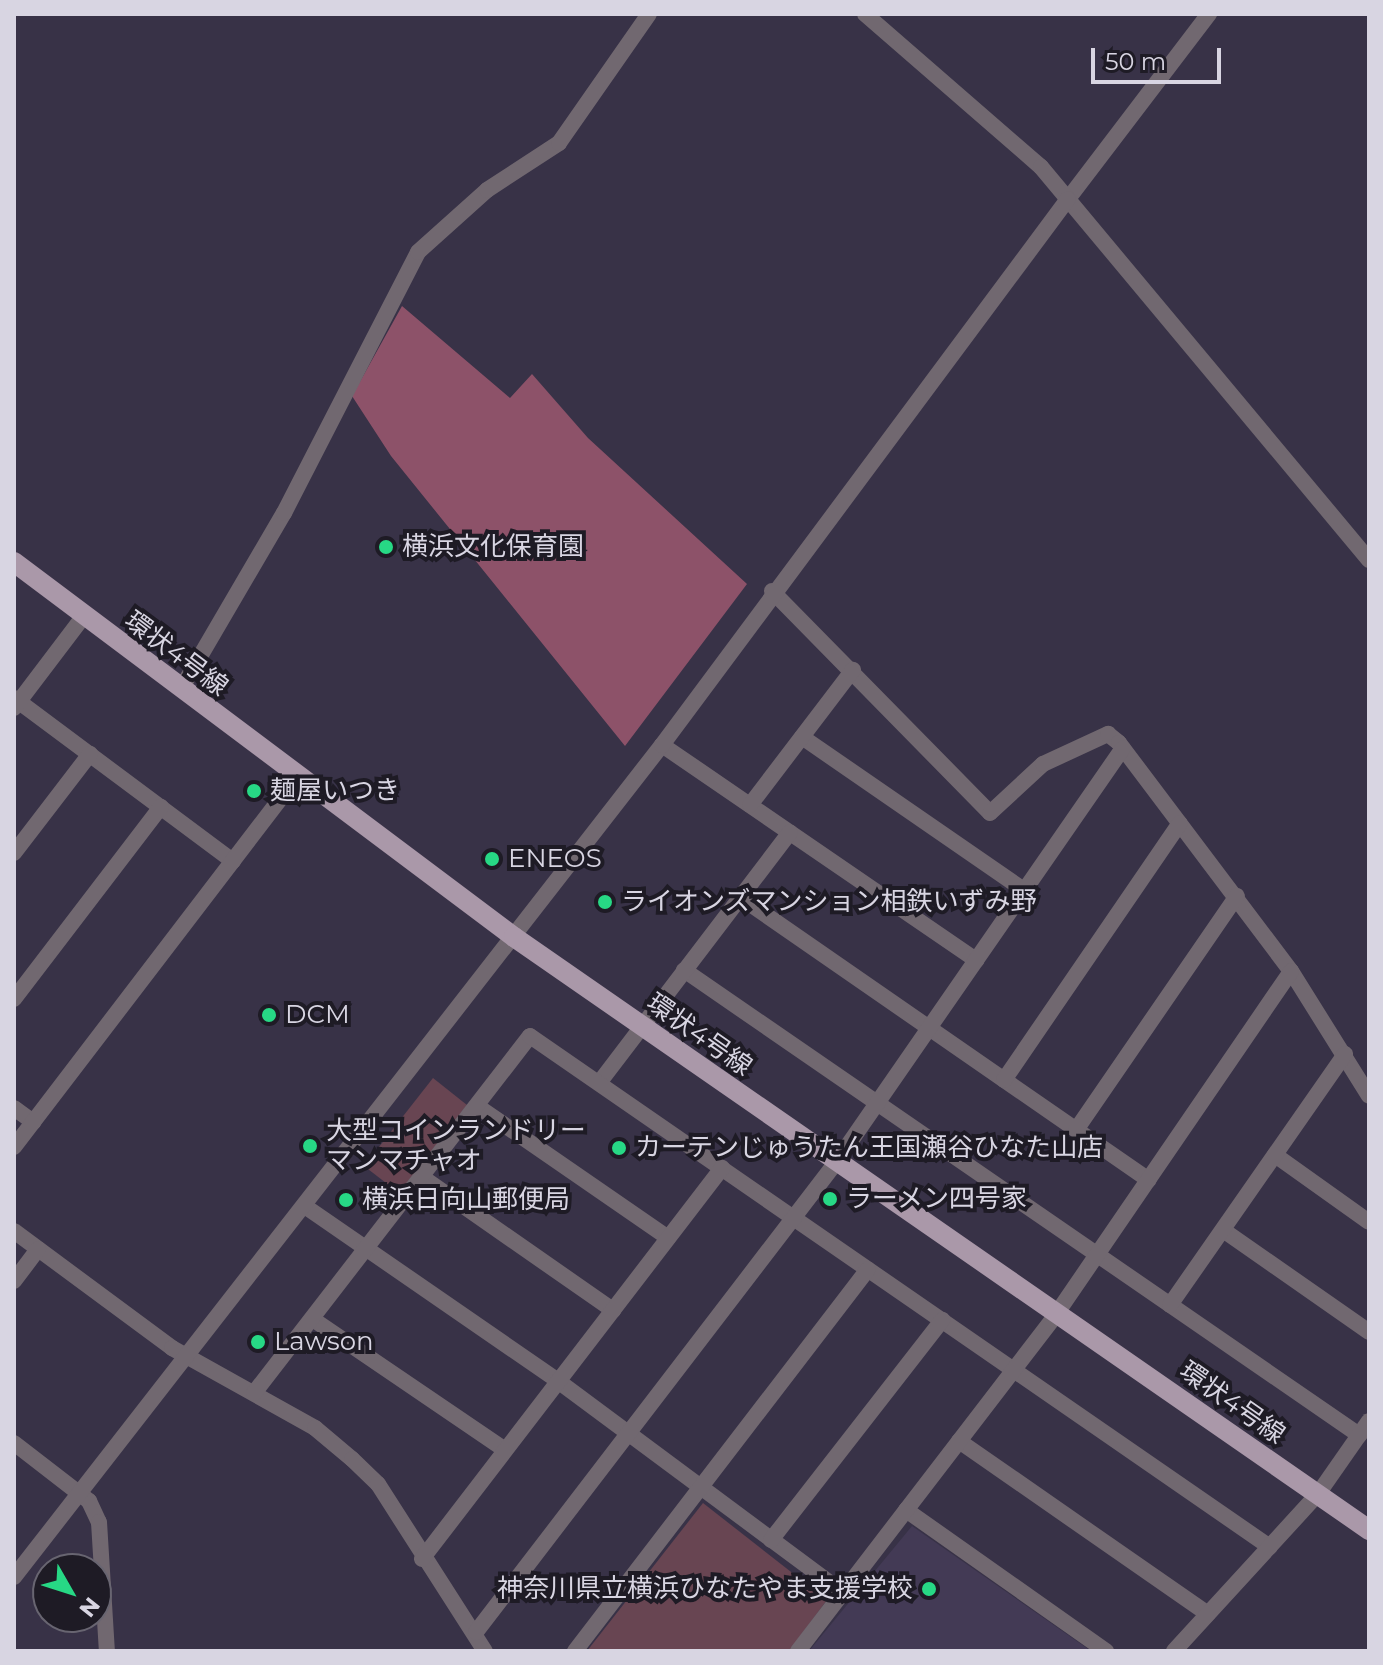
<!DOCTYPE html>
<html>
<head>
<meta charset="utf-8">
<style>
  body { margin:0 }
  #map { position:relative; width:1383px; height:1665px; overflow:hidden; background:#383247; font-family:Montserrat,"Noto Sans JP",sans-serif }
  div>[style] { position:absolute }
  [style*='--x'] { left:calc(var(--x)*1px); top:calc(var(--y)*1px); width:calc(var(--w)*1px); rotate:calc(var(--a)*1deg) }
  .built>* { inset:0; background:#433a55 }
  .green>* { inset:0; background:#684552 }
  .forest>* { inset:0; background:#8d5269 }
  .minor>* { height:16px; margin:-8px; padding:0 8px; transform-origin:8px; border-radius:8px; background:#716870 }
  .tertiary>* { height:16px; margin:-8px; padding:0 8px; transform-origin:8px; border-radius:8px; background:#716870 }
  .primary>* { height:20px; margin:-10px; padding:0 10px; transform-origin:10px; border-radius:10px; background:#aa98a9 }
  .dots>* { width:22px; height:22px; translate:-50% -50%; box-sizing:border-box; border:4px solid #1e1b25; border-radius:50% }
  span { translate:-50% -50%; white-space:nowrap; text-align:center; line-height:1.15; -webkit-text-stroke:8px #1e1b25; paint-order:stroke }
  .poi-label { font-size:26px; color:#d8d5e2 }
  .left { translate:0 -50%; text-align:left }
  .right { translate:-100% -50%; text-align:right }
  .street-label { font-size:26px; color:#d8d5e2 }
  .frame { position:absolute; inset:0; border:16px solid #d8d5e2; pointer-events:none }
  .north { position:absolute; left:32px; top:1553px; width:80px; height:80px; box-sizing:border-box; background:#1e1b25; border:2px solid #686571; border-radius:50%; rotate:129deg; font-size:22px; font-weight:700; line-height:32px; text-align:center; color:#d8d5e2 }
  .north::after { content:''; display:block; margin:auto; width:28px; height:36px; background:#27d885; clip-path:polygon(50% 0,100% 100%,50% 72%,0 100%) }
  .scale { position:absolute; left:1091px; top:48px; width:130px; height:36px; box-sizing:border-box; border:4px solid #d8d5e2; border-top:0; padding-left:10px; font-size:24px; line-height:28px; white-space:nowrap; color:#d8d5e2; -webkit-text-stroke:6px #1e1b25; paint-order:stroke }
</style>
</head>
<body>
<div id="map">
  <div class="built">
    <i style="clip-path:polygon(912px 1526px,1091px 1651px,809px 1651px)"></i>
  </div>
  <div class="green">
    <i style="clip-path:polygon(433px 1078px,467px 1105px,399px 1193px,364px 1166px)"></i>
    <i style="clip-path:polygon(703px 1503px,827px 1600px,789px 1651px,587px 1651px)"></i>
  </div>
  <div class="forest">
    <i style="clip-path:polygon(402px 306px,510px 398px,532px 374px,588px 438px,747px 584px,625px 746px,391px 456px,352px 396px)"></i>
  </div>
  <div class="minor">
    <i style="--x:1068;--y:199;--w:233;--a:-52.7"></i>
    <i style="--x:772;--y:591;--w:311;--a:45.5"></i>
    <i style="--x:990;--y:813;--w:72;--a:-42.8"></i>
    <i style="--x:1043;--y:764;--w:72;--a:-24.8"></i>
    <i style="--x:1108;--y:734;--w:14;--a:39"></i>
    <i style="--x:1119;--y:743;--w:286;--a:53"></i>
    <i style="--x:1291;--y:971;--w:147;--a:58"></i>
    <i style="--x:181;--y:689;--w:204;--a:-59.7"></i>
    <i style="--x:284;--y:513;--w:293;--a:-62.8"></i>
    <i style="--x:418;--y:252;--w:93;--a:-41.9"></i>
    <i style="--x:487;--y:190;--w:86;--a:-33.1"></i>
    <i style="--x:559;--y:143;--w:157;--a:-55.1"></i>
    <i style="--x:14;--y:698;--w:273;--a:36.7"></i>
    <i style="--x:14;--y:708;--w:114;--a:-52.8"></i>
    <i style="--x:802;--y:737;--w:270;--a:34.6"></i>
    <i style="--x:662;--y:745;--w:381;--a:34.4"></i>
    <i style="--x:750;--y:805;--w:170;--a:-52.7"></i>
    <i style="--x:14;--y:853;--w:125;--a:-52.5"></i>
    <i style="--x:740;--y:897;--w:497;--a:34.7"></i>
    <i style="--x:684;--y:970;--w:820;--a:34.56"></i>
    <i style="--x:14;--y:999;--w:242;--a:-52.6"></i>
    <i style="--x:1004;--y:1080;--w:311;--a:-55.6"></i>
    <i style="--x:599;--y:1083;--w:315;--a:-52.7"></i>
    <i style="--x:477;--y:1106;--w:232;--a:34.6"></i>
    <i style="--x:14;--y:1108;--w:24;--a:36"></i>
    <i style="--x:1076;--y:1130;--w:284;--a:-55.5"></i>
    <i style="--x:14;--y:1147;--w:466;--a:-52.6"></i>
    <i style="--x:1275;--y:1155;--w:115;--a:35.5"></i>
    <i style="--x:422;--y:1177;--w:233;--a:34.9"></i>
    <i style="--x:306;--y:1207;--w:306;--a:34.6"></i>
    <i style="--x:558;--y:1381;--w:355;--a:36.6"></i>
    <i style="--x:1223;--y:1230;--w:178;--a:34.9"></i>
    <i style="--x:14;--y:1231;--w:197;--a:36.5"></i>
    <i style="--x:172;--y:1348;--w:164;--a:29.2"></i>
    <i style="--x:315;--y:1428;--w:48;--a:40"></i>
    <i style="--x:352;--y:1459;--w:36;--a:44"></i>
    <i style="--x:378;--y:1484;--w:198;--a:57.4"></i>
    <i style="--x:14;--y:1281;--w:40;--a:-53"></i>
    <i style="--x:1170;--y:1305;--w:306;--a:-55.1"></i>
    <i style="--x:314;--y:1320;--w:231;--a:34.2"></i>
    <i style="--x:254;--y:1393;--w:451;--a:-52.3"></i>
    <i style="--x:530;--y:1036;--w:899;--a:34.63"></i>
    <i style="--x:959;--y:1441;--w:303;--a:34.8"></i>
    <i style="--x:14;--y:1443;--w:95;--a:37.7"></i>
    <i style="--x:89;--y:1501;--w:23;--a:65"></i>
    <i style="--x:99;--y:1522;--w:129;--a:86.5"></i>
    <i style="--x:906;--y:1510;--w:245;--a:35.2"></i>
    <i style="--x:771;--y:1540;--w:279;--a:-52.1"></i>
    <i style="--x:422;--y:1559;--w:493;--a:-52.5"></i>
    <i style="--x:476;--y:1632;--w:593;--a:-52.53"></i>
    <i style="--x:837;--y:1161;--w:502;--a:-55.3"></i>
    <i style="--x:575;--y:1651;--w:481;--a:-52.5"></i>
    <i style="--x:798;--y:1651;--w:426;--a:-52.5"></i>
    <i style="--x:1057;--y:1313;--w:414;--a:-55.6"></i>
    <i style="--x:1174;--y:1651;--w:213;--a:-47.5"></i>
    <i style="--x:1318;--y:1494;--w:89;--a:-55.1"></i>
  </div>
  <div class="tertiary">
    <i style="--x:865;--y:14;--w:233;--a:41"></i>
    <i style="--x:1041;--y:167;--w:512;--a:50.15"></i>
    <i style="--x:14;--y:1577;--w:1055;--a:-52.09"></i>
    <i style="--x:662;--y:745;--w:680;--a:-53.37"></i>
  </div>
  <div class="primary">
    <i style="--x:14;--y:562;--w:625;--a:36.87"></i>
    <i style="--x:514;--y:937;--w:1041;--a:34.74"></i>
  </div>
  <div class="dots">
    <i style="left:386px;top:547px;background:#27d885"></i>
    <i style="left:254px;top:791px;background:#27d885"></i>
    <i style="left:492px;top:859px;background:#27d885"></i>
    <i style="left:605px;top:902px;background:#27d885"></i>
    <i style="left:269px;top:1015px;background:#27d885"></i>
    <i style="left:310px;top:1146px;background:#27d885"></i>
    <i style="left:619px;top:1148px;background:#27d885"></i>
    <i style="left:830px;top:1199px;background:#27d885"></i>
    <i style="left:346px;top:1200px;background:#27d885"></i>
    <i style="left:258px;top:1342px;background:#27d885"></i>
    <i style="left:929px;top:1589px;background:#27d885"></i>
  </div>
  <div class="poi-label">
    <span class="left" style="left:402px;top:547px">横浜文化保育園</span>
    <span class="left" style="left:270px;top:791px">麺屋いつき</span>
    <span class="left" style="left:508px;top:859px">ENEOS</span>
    <span class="left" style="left:621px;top:902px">ライオンズマンション相鉄いずみ野</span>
    <span class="left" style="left:285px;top:1015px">DCM</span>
    <span class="left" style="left:326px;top:1146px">大型コインランドリー<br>マンマチャオ</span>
    <span class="left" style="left:635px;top:1148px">カーテンじゅうたん王国瀬谷ひなた山店</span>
    <span class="left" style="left:846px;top:1199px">ラーメン四号家</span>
    <span class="left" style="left:362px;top:1200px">横浜日向山郵便局</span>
    <span class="left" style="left:274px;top:1342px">Lawson</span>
    <span class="right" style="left:913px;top:1589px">神奈川県立横浜ひなたやま支援学校</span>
  </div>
  <div class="street-label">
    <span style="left:176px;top:654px;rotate:37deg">環状4号線</span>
    <span style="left:699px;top:1035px;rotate:35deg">環状4号線</span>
    <span style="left:1232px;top:1403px;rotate:35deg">環状4号線</span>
  </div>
  <div class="frame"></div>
  <div class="north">N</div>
  <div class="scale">50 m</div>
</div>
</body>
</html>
